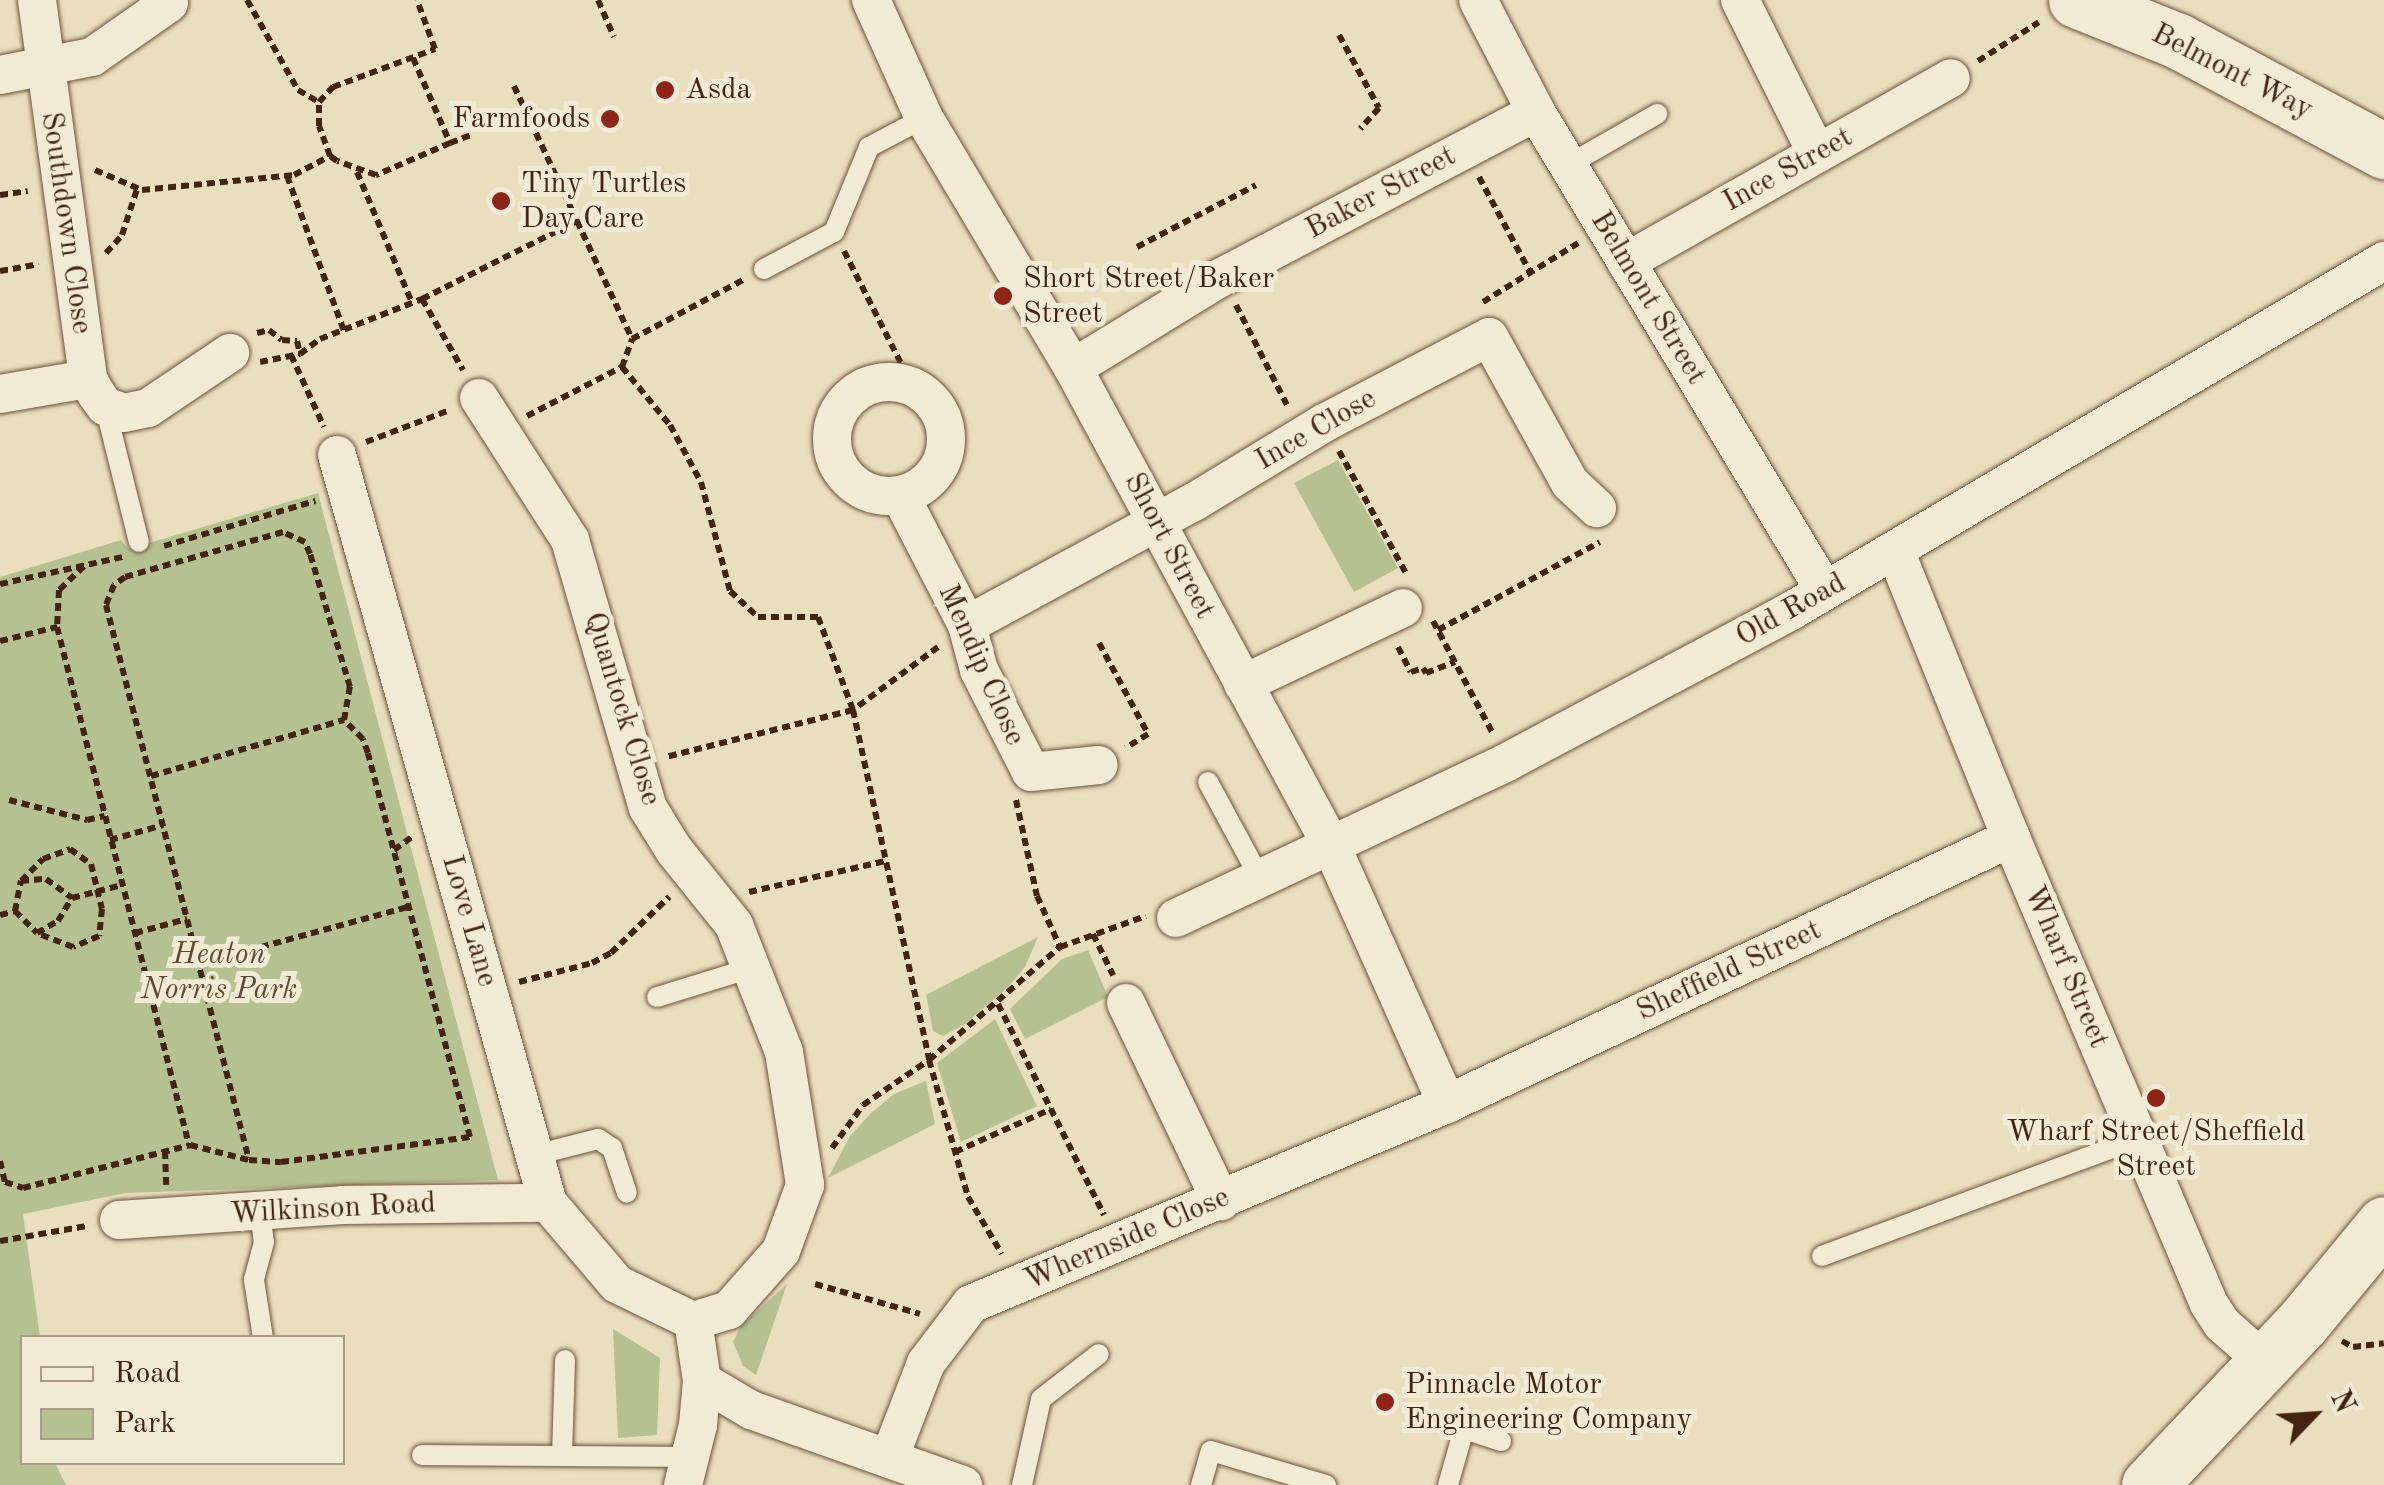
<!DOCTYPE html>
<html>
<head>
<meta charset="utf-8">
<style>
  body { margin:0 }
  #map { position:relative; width:2384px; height:1485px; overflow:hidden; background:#e9debd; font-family:"Old Standard TT",serif }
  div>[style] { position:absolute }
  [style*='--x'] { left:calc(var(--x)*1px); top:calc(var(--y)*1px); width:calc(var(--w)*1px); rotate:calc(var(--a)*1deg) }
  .green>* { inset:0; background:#b6c191 }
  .path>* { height:6px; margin-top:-3px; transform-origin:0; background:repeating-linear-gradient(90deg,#432411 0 8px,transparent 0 13px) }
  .roads { filter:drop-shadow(0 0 2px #6c523c) drop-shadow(0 0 2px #6c523c) }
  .lane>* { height:20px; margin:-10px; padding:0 10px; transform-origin:10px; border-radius:10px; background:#f1ead4 }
  .street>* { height:38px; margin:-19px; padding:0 19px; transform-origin:19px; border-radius:19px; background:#f1ead4 }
  .street>.ring { margin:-19px; padding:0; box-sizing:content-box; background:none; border:38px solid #f1ead4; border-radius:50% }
  .secondary>* { height:55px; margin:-27.5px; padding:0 27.5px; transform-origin:27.5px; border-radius:27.5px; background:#f1ead4 }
  .dots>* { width:28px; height:28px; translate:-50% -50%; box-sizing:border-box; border:5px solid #f1ead4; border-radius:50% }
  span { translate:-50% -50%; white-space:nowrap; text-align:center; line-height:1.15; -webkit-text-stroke:10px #f1ead4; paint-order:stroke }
  .street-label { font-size:30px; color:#432411 }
  .poi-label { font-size:30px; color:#432411 }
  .left { translate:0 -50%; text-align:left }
  .right { translate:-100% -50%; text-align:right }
  .park-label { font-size:30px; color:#604b31; font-style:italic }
  .legend { position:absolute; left:20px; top:1335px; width:325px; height:130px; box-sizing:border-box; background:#f1ead4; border:2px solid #ab9b86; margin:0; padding:12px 18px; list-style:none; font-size:30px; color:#432411 }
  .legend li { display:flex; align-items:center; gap:20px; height:50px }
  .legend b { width:50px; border:2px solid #ab9b86 }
  .north { position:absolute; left:2264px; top:1365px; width:100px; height:100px; -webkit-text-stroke:8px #f1ead4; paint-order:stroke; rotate:65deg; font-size:28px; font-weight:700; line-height:40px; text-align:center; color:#432411 }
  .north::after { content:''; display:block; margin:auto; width:35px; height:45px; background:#432411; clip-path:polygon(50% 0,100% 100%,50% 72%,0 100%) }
</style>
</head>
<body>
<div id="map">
  <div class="green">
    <i style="clip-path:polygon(1338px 460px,1398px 568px,1354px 592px,1294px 483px)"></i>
    <i style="clip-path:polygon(318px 493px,498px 1180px,125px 1193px,23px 1214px,40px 1337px,22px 1338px,22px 1462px,55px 1463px,66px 1485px,0 1485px,0 577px,121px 540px,129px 549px)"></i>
    <i style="clip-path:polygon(1038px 937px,1025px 967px,1008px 987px,965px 1024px,943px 1036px,933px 1031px,926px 995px)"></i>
    <i style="clip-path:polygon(1088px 950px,1108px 997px,1025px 1039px,1010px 1009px,1062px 959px)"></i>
    <i style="clip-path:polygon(995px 1019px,1037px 1106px,961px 1142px,937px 1063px)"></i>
    <i style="clip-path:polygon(926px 1081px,935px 1124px,828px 1178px,850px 1136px,870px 1114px,894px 1094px)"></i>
    <i style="clip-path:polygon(787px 1284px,756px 1375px,743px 1366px,733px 1342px,741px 1326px)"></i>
    <i style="clip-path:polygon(613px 1329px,660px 1358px,657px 1435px,618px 1438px)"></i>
  </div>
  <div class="path">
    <i style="--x:247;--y:0;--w:103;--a:60.5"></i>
    <i style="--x:298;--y:90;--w:24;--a:30"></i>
    <i style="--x:598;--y:0;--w:40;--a:66.6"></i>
    <i style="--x:1339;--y:35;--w:83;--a:61.3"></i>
    <i style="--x:1379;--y:108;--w:28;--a:132"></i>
    <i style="--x:413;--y:58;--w:93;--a:66.5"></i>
    <i style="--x:450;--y:143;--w:81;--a:156.6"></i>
    <i style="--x:376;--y:175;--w:41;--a:-160.3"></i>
    <i style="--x:337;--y:161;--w:9;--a:-144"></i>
    <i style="--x:330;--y:156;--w:32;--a:-110"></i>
    <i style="--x:319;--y:126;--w:24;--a:-90"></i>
    <i style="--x:319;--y:102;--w:21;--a:-47"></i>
    <i style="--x:333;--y:87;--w:109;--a:-20.4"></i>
    <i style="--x:435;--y:49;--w:52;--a:-110.2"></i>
    <i style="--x:1978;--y:61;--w:72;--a:-32.6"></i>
    <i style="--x:514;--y:86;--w:149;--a:65"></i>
    <i style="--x:450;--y:143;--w:25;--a:-21"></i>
    <i style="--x:95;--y:170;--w:51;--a:23.1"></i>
    <i style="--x:142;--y:190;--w:153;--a:-5.6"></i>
    <i style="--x:294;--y:175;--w:41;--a:-27.8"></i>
    <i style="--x:357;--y:172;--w:142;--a:67.2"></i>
    <i style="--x:287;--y:176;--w:165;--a:69.8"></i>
    <i style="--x:1479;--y:177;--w:108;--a:61.8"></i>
    <i style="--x:0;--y:195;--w:28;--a:-8"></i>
    <i style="--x:1137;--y:247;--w:134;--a:-27.5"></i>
    <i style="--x:844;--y:251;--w:148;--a:63.1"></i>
    <i style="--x:106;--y:253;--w:24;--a:-48"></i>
    <i style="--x:122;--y:235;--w:48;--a:-71.9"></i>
    <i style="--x:0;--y:271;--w:39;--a:-10"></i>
    <i style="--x:422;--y:299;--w:82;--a:60"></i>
    <i style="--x:1483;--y:302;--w:112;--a:-31.8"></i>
    <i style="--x:1236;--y:305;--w:112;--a:63"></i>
    <i style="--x:257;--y:333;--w:12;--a:-14"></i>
    <i style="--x:269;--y:330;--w:16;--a:38"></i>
    <i style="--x:282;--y:340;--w:15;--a:4"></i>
    <i style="--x:297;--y:341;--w:13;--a:77"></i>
    <i style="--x:291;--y:355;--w:79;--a:65.4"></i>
    <i style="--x:260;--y:362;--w:41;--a:-11.3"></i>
    <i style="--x:300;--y:354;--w:25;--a:-37"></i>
    <i style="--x:320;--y:339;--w:110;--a:-21.4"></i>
    <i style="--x:422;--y:299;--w:174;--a:-26.7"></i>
    <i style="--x:577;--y:221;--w:130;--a:65"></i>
    <i style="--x:632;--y:339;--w:128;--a:-28"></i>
    <i style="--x:622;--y:367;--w:75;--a:50.4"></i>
    <i style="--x:670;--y:425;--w:65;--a:61.5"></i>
    <i style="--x:701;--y:482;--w:113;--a:75.1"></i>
    <i style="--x:730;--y:591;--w:38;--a:43"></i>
    <i style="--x:758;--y:617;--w:60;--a:0"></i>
    <i style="--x:818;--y:617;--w:99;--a:69.4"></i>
    <i style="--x:853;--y:710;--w:193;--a:165.9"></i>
    <i style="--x:527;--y:416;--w:107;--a:-27.3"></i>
    <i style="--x:622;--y:367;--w:30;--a:-70"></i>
    <i style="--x:366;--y:442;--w:87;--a:-20.9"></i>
    <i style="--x:1339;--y:451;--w:141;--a:61.3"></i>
    <i style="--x:164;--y:546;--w:158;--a:-16.6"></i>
    <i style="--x:84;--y:566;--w:35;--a:136"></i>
    <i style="--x:59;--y:590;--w:37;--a:93"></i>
    <i style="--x:57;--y:627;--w:535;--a:75.7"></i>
    <i style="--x:0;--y:584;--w:126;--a:-12.4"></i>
    <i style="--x:1433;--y:621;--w:128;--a:62"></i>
    <i style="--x:1438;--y:630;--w:184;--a:-28.5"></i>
    <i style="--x:0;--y:641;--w:59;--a:-13.8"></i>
    <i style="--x:1099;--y:643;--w:103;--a:61.7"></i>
    <i style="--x:1148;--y:734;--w:26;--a:148"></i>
    <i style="--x:938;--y:647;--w:106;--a:143.5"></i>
    <i style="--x:853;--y:710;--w:358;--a:77.7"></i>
    <i style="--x:929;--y:1060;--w:142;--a:74.1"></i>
    <i style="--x:968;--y:1197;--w:66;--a:59.2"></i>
    <i style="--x:1398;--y:647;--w:28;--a:63"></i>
    <i style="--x:1411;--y:672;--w:13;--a:-18"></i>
    <i style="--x:1423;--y:668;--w:6;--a:59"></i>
    <i style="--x:1426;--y:673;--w:31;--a:-21"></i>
    <i style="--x:151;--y:776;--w:201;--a:-16.2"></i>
    <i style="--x:9;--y:800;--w:81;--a:14.4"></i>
    <i style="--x:87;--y:820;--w:18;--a:-13"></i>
    <i style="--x:1016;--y:800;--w:98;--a:77.7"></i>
    <i style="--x:1037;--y:896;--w:56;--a:65.7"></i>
    <i style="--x:110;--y:840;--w:55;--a:-15.8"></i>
    <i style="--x:394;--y:850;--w:24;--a:-36"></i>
    <i style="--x:21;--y:881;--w:31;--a:-45"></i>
    <i style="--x:43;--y:859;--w:29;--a:-20"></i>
    <i style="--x:70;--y:849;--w:26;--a:36"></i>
    <i style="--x:91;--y:864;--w:46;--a:76.3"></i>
    <i style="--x:102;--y:909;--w:27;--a:96"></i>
    <i style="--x:99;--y:936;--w:28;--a:157"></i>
    <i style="--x:73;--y:947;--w:39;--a:-159"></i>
    <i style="--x:749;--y:892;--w:140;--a:-12.8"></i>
    <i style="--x:15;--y:911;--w:31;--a:45"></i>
    <i style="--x:37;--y:933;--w:24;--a:-30"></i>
    <i style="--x:58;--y:921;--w:27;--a:-59"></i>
    <i style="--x:0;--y:915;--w:16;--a:-15"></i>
    <i style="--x:15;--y:911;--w:31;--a:-79"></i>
    <i style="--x:21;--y:881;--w:25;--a:-5"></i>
    <i style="--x:46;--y:879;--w:32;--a:36"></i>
    <i style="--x:72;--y:898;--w:52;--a:-14.6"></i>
    <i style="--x:135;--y:933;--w:54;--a:-15.1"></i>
    <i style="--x:1093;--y:934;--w:46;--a:64"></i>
    <i style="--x:198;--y:964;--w:218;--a:-15.2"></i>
    <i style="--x:519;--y:982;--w:75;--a:-14.6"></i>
    <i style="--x:592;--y:963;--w:21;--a:-28"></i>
    <i style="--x:611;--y:953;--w:81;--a:-44"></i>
    <i style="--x:998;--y:1004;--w:236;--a:63.3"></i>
    <i style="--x:832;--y:1148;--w:53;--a:-54.2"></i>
    <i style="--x:863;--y:1105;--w:80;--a:-34.3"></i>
    <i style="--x:929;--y:1060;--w:173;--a:-40.8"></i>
    <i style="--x:1060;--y:947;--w:91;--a:-19.8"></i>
    <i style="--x:165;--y:1151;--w:34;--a:88"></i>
    <i style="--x:955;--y:1152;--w:105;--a:-24.1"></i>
    <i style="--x:0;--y:1161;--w:22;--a:77"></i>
    <i style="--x:5;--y:1182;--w:19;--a:18"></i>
    <i style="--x:23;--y:1188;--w:172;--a:-14.4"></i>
    <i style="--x:190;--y:1145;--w:61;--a:14.3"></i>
    <i style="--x:249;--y:1160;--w:32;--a:4"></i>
    <i style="--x:281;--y:1162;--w:191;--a:-7.5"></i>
    <i style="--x:470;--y:1137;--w:397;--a:-104.9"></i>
    <i style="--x:368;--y:753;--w:15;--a:-110"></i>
    <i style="--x:363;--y:739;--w:27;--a:-135"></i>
    <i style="--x:344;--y:720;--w:34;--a:-80"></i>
    <i style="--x:350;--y:687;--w:139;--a:-106.7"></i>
    <i style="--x:310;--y:554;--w:13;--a:-113"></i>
    <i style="--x:305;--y:542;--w:24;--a:-156"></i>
    <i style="--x:283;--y:532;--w:164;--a:164.1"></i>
    <i style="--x:125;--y:577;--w:14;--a:144"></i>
    <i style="--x:114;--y:585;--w:22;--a:112"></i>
    <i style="--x:106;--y:605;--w:573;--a:75.55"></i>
    <i style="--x:0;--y:1241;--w:88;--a:-9.8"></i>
    <i style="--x:815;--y:1284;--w:109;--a:15.9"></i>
    <i style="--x:2342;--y:1341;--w:13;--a:29"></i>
    <i style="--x:2353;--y:1347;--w:31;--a:-7"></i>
  </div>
  <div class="roads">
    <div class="lane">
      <i style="--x:1568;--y:165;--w:103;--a:-29.8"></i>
      <i style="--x:764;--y:269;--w:79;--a:-27.9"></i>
      <i style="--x:834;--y:232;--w:92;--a:-67.6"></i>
      <i style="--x:869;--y:147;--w:62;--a:-27.8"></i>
      <i style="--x:105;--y:406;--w:140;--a:76"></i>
      <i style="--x:1208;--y:782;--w:111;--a:61.6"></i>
      <i style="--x:657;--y:997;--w:98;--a:-17.1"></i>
      <i style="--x:535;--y:1155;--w:65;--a:-14.3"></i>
      <i style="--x:598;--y:1139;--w:17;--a:33"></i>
      <i style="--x:612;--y:1148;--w:47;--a:71.6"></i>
      <i style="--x:260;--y:1211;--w:31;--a:83"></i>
      <i style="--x:264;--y:1242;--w:39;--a:105"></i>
      <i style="--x:254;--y:1280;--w:59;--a:81.2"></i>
      <i style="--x:1822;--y:1256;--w:338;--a:-20.4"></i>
      <i style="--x:422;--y:1455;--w:268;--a:0.4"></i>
      <i style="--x:562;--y:1456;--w:96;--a:-88.2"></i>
      <i style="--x:1022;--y:1485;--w:88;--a:-77.5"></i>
      <i style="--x:1041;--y:1399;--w:73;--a:-37.8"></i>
      <i style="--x:1201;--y:1485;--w:35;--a:-74"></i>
      <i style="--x:1211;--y:1451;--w:120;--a:16.5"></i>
      <i style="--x:1448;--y:1485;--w:58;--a:-74.1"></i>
      <i style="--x:1464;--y:1429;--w:39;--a:18"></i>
    </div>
    <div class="street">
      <i style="--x:37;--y:0;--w:382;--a:82.3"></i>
      <i style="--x:88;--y:379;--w:18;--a:61"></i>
      <i style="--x:97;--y:395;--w:14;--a:54"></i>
      <i style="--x:105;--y:406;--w:20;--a:20"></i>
      <i style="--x:124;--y:413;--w:25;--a:-12"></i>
      <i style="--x:148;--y:408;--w:99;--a:-33.9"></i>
      <i style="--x:871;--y:0;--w:129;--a:65.8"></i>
      <i style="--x:924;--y:118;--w:291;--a:59.2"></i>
      <i style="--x:1073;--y:368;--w:542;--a:61.59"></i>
      <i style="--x:1331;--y:845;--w:284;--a:65.9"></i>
      <i style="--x:1478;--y:0;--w:126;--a:62.6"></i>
      <i style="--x:1536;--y:112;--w:559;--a:58.9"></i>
      <i style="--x:1740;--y:0;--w:172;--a:63.4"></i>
      <i style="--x:0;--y:75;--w:94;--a:-11.1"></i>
      <i style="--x:92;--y:57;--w:94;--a:-35"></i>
      <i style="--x:1626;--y:262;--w:373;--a:-29.5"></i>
      <i style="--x:1073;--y:368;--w:172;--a:-31.5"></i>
      <i style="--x:1220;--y:278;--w:357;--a:-27.7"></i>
      <i class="ring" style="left:832px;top:382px;width:76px;height:76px"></i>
      <i style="--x:0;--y:394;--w:89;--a:-9.7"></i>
      <i style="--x:479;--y:398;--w:169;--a:57.3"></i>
      <i style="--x:570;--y:540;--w:279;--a:73.8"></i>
      <i style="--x:648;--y:808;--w:49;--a:58.2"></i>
      <i style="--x:674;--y:850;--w:96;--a:51.3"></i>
      <i style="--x:734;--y:925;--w:136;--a:68.5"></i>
      <i style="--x:784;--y:1052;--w:135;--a:81"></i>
      <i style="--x:805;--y:1185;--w:70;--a:110"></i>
      <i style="--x:781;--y:1251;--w:79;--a:131.4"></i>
      <i style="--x:729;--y:1310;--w:38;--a:163"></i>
      <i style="--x:337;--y:455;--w:777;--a:74.25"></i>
      <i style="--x:548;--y:1203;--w:106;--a:49.6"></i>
      <i style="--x:617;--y:1284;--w:85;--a:26"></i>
      <i style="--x:901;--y:497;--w:144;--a:62.7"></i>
      <i style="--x:967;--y:625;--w:47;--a:75.1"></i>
      <i style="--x:979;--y:670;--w:114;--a:63"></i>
      <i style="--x:1031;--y:772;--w:68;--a:-5.9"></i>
      <i style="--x:1896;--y:553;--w:307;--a:68"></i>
      <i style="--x:2011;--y:838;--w:506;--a:66.98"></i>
      <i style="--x:2209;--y:1304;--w:24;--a:57"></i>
      <i style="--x:2222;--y:1324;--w:57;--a:41.5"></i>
      <i style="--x:967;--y:625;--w:258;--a:-28.5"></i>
      <i style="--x:1194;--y:502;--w:152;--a:-31.3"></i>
      <i style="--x:1324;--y:423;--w:186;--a:-27.5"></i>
      <i style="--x:1489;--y:337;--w:167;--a:61"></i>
      <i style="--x:1570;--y:483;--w:37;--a:43"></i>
      <i style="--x:1243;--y:684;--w:177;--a:-25.4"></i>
      <i style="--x:1176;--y:918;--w:366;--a:-25.2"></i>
      <i style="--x:1507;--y:762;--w:322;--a:-28"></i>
      <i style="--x:1791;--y:611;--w:689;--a:-30.55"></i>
      <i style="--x:1126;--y:1003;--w:220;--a:64.4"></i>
      <i style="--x:119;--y:1220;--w:224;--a:-3.8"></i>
      <i style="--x:342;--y:1205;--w:206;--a:-0.6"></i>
      <i style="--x:702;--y:1381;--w:57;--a:30.6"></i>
      <i style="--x:751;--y:1410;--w:225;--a:19.5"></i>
      <i style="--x:889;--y:1459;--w:103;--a:-68.9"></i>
      <i style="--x:926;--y:1363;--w:74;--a:-52.7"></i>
      <i style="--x:971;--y:1304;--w:516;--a:-22.79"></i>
      <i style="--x:1447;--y:1104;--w:624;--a:-25.25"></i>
      <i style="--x:683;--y:1485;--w:62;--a:-76"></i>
      <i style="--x:698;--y:1425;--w:44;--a:-84.8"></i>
      <i style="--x:702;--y:1381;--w:61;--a:-98.5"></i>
    </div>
    <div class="secondary">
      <i style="--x:2076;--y:0;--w:110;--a:21.9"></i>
      <i style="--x:2178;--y:41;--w:234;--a:28.1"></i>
      <i style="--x:2149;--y:1485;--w:224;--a:-46.6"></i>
      <i style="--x:2303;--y:1322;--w:127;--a:-50.4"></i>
    </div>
  </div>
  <div class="dots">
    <i style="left:665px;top:90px;background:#8f2418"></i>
    <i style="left:610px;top:119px;background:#8f2418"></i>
    <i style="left:501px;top:201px;background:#8f2418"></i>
    <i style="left:1003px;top:296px;background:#8f2418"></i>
    <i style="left:2156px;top:1098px;background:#8f2418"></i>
    <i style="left:1385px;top:1402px;background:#8f2418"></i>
  </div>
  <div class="street-label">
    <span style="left:2232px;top:72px;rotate:27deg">Belmont Way</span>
    <span style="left:1788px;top:170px;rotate:-29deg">Ince Street</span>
    <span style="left:1381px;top:193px;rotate:-28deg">Baker Street</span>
    <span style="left:66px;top:223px;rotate:82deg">Southdown Close</span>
    <span style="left:1648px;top:298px;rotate:59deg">Belmont Street</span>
    <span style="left:1316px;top:430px;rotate:-30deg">Ince Close</span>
    <span style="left:1169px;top:546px;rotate:62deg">Short Street</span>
    <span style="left:1791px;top:610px;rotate:-29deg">Old Road</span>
    <span style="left:981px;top:665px;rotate:66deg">Mendip Close</span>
    <span style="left:622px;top:709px;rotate:73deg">Quantock Close</span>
    <span style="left:469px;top:921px;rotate:74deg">Love Lane</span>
    <span style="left:2066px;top:967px;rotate:67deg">Wharf Street</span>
    <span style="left:1729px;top:971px;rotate:-25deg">Sheffield Street</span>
    <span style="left:333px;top:1209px;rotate:-3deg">Wilkinson Road</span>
    <span style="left:1127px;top:1239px;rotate:-23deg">Whernside Close</span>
  </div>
  <div class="poi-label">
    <span class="left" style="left:685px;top:90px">Asda</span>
    <span class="right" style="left:590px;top:119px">Farmfoods</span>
    <span class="left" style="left:521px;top:201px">Tiny Turtles<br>Day Care</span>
    <span class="left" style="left:1023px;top:296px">Short Street/Baker<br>Street</span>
    <span style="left:2156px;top:1149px">Wharf Street/Sheffield<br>Street</span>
    <span class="left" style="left:1405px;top:1402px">Pinnacle Motor<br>Engineering Company</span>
  </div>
  <div class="park-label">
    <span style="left:219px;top:972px">Heaton<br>Norris Park</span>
  </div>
  <ul class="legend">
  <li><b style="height:12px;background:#f1ead4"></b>Road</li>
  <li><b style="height:28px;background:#b6c191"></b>Park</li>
  </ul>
  <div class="north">N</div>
</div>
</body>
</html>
